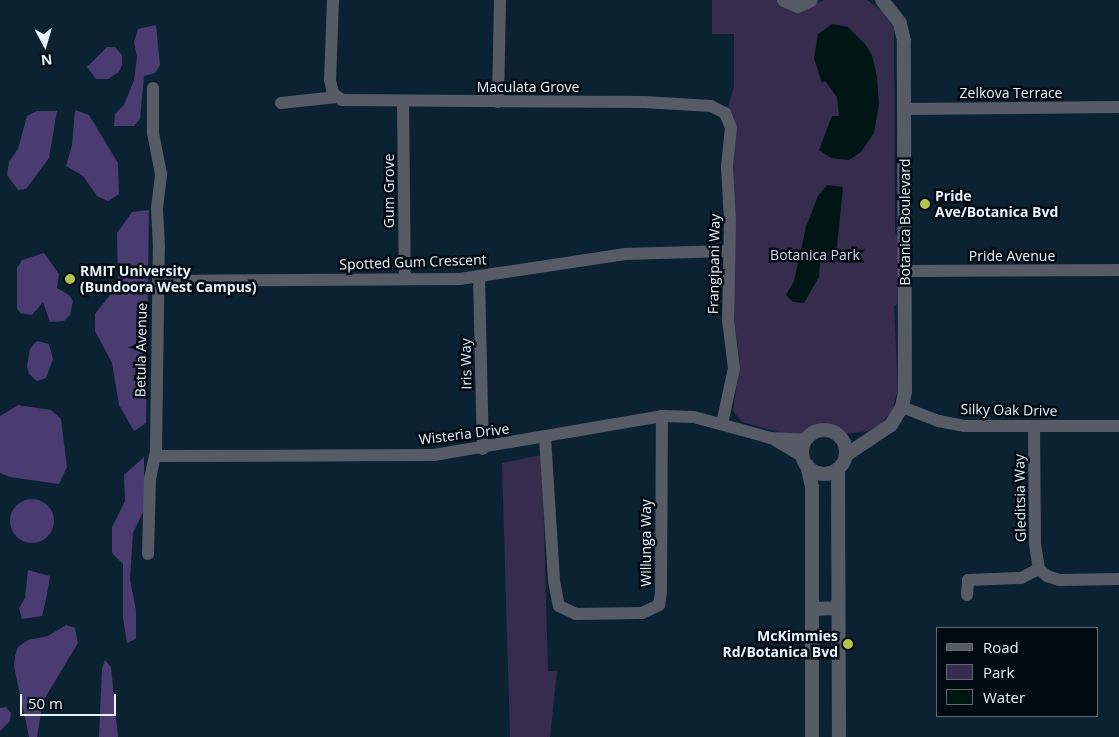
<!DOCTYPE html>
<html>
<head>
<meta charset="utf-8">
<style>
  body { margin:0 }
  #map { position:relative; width:1119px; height:737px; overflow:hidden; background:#0b2233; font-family:"Open Sans",sans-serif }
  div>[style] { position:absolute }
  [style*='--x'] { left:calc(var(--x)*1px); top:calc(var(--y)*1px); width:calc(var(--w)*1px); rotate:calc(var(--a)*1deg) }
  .green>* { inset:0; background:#352c4e }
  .forest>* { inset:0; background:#4a3b70 }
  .round { border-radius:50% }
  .water>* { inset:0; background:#001615 }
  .minor>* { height:12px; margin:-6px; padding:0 6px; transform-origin:6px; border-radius:6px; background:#565b66 }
  .tertiary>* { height:14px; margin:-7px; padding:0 7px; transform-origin:7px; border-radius:7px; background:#565b66 }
  .tertiary>.ring { margin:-7px; padding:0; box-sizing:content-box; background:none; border:14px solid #565b66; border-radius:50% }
  .dots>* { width:14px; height:14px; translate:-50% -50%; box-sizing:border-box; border:2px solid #030b12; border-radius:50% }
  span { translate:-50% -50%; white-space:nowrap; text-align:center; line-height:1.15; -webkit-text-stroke:5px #030b12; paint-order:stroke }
  .street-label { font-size:14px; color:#e8f3fd }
  .poi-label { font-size:14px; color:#e8f3fd; font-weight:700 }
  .left { translate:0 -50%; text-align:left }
  .right { translate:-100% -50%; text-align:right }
  .park-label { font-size:14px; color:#d7d1f3 }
  .legend { position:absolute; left:936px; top:627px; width:162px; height:90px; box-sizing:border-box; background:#030b12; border:1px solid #5f6870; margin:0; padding:6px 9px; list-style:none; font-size:15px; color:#e8f3fd }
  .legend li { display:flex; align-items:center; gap:10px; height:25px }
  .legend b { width:25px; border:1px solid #5f6870 }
  .north { position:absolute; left:20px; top:20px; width:50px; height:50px; -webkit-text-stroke:4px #030b12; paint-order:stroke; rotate:174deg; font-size:14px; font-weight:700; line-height:20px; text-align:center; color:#e8f3fd }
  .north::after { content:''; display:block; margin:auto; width:18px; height:22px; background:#e8f3fd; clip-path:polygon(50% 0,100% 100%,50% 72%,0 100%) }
  .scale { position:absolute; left:20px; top:694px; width:96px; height:22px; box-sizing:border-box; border:2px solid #e8f3fd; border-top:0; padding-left:6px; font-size:15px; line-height:18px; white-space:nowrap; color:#e8f3fd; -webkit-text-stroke:4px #030b12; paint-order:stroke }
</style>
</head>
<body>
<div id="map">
  <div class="green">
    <i style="clip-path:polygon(712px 0,776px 0,815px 4px,824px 0,867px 0,885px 13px,894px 29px,895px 232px,898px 237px,897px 304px,894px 306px,898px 390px,892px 411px,879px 426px,868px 431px,846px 434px,824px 427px,801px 435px,786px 434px,742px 422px,733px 411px,740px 361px,734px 320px,732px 174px,737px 127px,728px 107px,734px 86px,734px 34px,712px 34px)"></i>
    <i style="clip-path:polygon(542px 455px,548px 671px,557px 671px,550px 737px,510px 737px,502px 463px)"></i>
  </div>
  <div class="forest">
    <i style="clip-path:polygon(156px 25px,160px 65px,155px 73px,144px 76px,140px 119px,134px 126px,114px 126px,115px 114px,124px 105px,134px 80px,137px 57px,134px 42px,138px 29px)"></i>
    <i style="clip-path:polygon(107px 47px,115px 47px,122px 55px,122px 65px,119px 72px,108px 79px,96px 79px,87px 67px)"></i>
    <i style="clip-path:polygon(75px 110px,89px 115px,118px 163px,119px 194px,108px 201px,97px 196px,83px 176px,66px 166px,72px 145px)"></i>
    <i style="clip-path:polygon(37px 111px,57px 111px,49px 158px,26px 189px,18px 190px,7px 175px,9px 162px,18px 149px,27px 116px)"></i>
    <i style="clip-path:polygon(149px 210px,146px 423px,134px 431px,119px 405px,112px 363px,95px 331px,95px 314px,118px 285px,117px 233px,132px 212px)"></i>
    <i style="clip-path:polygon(44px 253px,59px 274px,57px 288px,69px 295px,73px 301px,70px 315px,64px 321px,50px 322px,43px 302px,32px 315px,20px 313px,17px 308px,17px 268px,22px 260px)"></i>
    <i style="clip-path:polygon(37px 341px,49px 344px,53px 359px,46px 378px,37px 381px,29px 374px,27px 366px,30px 349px)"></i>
    <i style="clip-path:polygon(18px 405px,51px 410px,61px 419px,67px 467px,59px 484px,10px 477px,0 473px,0 416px)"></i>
    <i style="clip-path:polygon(144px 457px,144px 510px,133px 533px,130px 580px,136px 610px,136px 639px,127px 643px,123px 618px,123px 564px,112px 553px,112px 527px,125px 501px,124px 475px)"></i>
    <i class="round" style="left:10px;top:499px;width:44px;height:44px"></i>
    <i style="clip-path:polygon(28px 570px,50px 576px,47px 595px,42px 616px,22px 619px,19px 608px,25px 598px)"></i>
    <i style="clip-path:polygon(66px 625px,75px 628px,78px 643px,43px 701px,37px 737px,29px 737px,14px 666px,15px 656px,18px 647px,28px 640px,48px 636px)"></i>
    <i style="clip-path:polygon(105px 660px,111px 667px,118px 737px,99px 737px,102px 668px)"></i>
    <i style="clip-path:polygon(6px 707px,11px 713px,10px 721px,0 731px,0 708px)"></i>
  </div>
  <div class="water">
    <i style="clip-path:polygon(832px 24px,848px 27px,865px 44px,872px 55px,877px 77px,879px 105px,874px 133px,861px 152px,849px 160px,831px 158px,819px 150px,832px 116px,839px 116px,837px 97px,825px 81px,822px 83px,814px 58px,818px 34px)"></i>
    <i style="clip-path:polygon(827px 185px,843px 187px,837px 247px,829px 250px,820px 263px,819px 277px,804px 303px,793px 302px,786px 295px,794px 281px,806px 227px,818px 196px)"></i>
  </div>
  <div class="minor">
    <i style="--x:333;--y:0;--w:80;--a:92.1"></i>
    <i style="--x:330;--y:80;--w:13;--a:77"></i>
    <i style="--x:333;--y:93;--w:11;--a:38"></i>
    <i style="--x:342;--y:100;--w:302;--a:0.4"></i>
    <i style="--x:644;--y:102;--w:67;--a:3.4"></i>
    <i style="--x:711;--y:106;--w:16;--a:27"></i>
    <i style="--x:725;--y:113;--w:16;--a:68"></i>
    <i style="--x:731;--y:128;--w:39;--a:96"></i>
    <i style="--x:727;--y:167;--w:53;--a:86.8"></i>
    <i style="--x:730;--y:220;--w:100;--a:91.1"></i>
    <i style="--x:728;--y:320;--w:48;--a:82.9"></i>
    <i style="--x:734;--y:368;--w:57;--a:102.1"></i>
    <i style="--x:403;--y:102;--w:177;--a:89.4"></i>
    <i style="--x:498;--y:102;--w:102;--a:-88.9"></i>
    <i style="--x:281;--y:103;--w:56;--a:-6.1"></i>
    <i style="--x:904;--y:109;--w:215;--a:-0.5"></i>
    <i style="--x:905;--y:271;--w:214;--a:-0.3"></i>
    <i style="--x:479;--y:277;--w:172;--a:88.7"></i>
    <i style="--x:158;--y:281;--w:302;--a:-0.4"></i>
    <i style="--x:460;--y:279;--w:167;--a:-8.6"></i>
    <i style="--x:625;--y:254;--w:102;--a:-1.7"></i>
    <i style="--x:902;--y:407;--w:40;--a:21"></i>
    <i style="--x:939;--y:421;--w:25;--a:11"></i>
    <i style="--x:964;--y:426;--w:155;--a:0"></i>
    <i style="--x:1034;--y:426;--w:118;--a:89.5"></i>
    <i style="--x:1035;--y:544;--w:25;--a:81"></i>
    <i style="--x:545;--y:437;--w:144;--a:86.4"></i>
    <i style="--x:554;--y:581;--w:25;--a:79"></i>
    <i style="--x:559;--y:606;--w:19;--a:25"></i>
    <i style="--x:576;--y:614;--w:66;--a:-0.9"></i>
    <i style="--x:642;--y:613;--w:19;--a:-25"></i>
    <i style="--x:659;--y:605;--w:13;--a:-81"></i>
    <i style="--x:661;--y:592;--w:176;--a:-89.7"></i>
    <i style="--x:775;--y:440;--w:31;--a:31"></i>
    <i style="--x:156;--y:456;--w:278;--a:-0.2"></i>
    <i style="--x:434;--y:455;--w:231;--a:-9.7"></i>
    <i style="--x:662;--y:416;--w:32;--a:2"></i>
    <i style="--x:694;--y:417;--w:80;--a:15.3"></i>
    <i style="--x:771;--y:438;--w:35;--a:3"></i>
    <i style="--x:148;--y:554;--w:75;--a:-88.5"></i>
    <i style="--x:150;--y:479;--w:29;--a:-78"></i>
    <i style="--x:156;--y:451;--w:204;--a:-89.2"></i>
    <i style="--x:159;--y:247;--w:39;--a:-93"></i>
    <i style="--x:157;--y:208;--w:34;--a:-83"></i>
    <i style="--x:161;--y:174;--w:42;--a:-101"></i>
    <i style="--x:153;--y:133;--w:45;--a:-90"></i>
    <i style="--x:967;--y:595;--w:15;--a:-86"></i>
    <i style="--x:968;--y:580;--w:53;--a:-2.2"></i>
    <i style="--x:1021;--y:578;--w:20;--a:-27"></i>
    <i style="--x:1039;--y:569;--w:11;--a:41"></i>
    <i style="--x:1047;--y:576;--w:13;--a:18"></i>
    <i style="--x:1059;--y:580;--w:60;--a:-1"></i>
  </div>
  <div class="tertiary">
    <i style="--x:784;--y:0;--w:15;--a:23"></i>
    <i style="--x:798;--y:6;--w:14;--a:-25"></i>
    <i class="ring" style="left:802px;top:430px;width:30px;height:30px"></i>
    <i style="--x:846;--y:455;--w:54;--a:-33.7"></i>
    <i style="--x:891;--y:425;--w:21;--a:-59"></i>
    <i style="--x:902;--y:407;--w:16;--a:-79"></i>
    <i style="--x:905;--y:391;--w:350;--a:-90.2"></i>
    <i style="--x:904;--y:41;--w:18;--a:-103"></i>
    <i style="--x:900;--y:23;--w:29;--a:-128"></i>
    <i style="--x:807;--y:465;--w:23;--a:77"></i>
    <i style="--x:812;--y:487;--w:250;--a:90"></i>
    <i style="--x:838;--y:469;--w:268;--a:89.8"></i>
    <i style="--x:812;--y:609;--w:25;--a:-2"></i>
  </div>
  <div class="dots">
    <i style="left:925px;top:204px;background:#b3c24b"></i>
    <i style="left:70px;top:279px;background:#b3c24b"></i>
    <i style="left:848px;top:644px;background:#b3c24b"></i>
  </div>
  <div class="street-label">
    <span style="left:528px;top:87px">Maculata Grove</span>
    <span style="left:1011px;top:93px">Zelkova Terrace</span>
    <span style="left:389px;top:191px;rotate:-90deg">Gum Grove</span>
    <span style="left:905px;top:222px;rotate:-90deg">Botanica Boulevard</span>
    <span style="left:1012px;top:256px">Pride Avenue</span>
    <span style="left:413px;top:262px;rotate:-2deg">Spotted Gum Crescent</span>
    <span style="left:714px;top:264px;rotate:-89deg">Frangipani Way</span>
    <span style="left:141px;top:350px;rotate:-89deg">Betula Avenue</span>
    <span style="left:466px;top:364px;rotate:-91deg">Iris Way</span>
    <span style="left:1009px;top:410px;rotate:1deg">Silky Oak Drive</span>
    <span style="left:464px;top:434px;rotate:-7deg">Wisteria Drive</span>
    <span style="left:1020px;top:498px;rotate:-91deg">Gleditsia Way</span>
    <span style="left:646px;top:543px;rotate:-90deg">Willunga Way</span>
  </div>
  <div class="poi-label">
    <span class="left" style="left:935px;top:204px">Pride<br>Ave/Botanica Bvd</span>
    <span class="left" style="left:80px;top:279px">RMIT University<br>(Bundoora West Campus)</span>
    <span class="right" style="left:838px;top:644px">McKimmies<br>Rd/Botanica Bvd</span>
  </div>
  <div class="park-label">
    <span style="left:815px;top:255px">Botanica Park</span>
  </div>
  <ul class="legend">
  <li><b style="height:6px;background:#565b66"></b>Road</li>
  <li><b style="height:14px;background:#352c4e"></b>Park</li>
  <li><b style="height:14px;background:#001615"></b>Water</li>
  </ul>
  <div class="north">N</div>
  <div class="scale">50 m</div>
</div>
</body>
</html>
